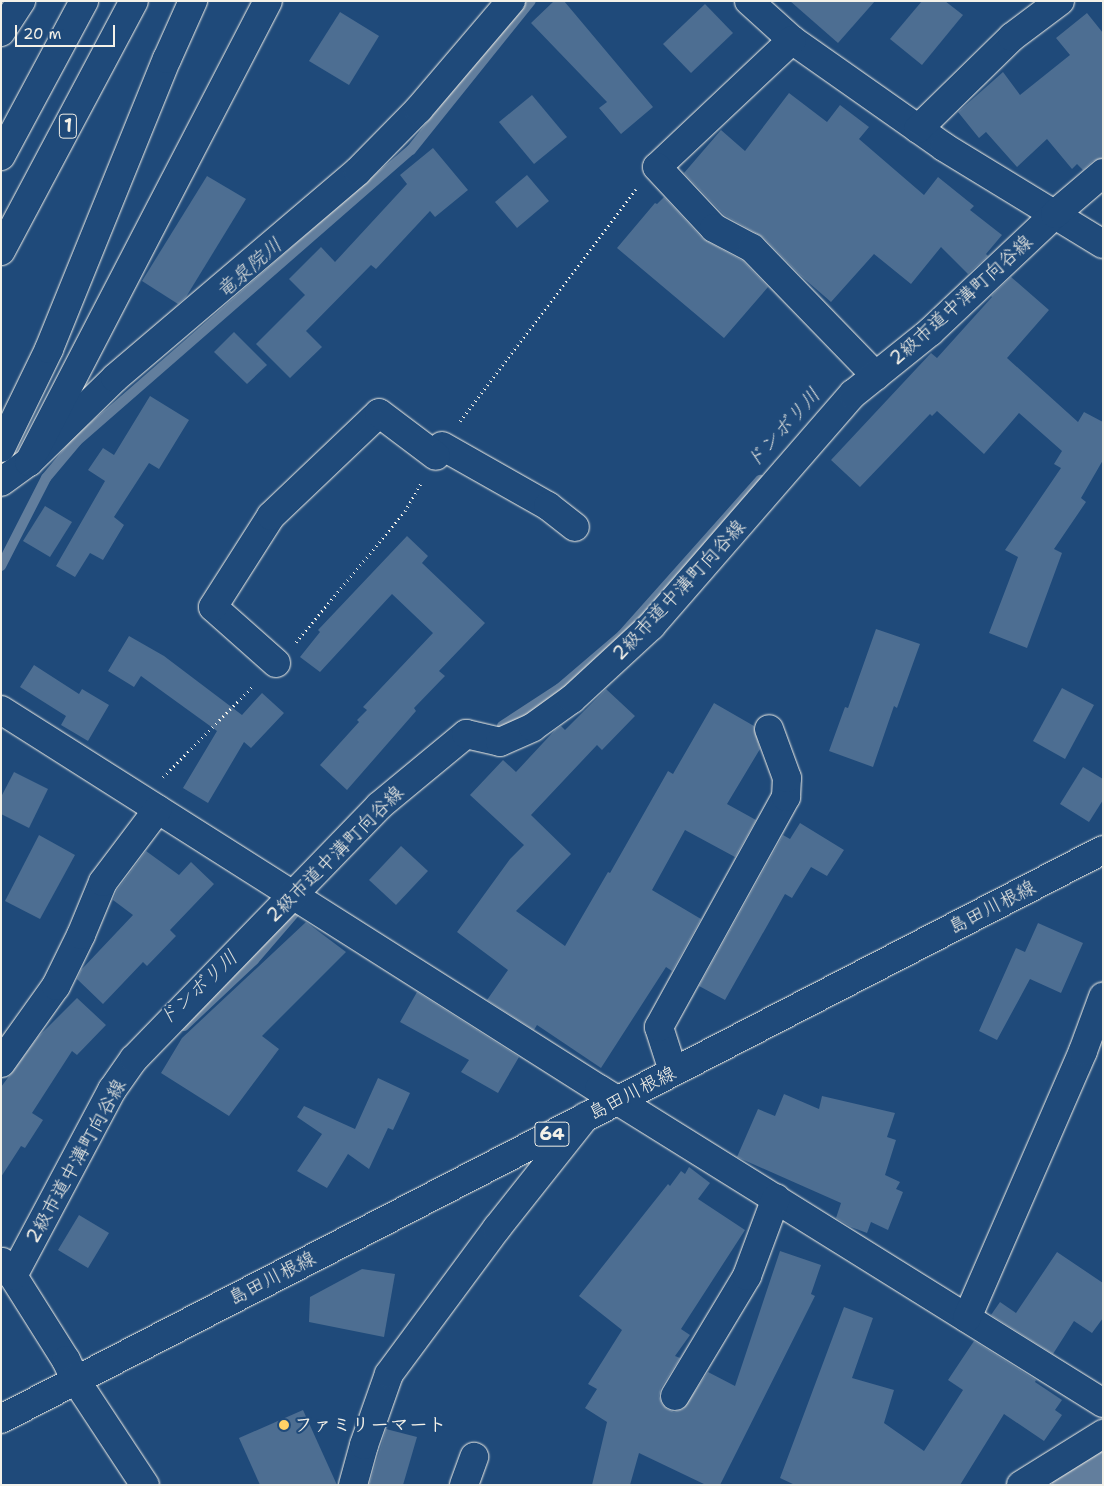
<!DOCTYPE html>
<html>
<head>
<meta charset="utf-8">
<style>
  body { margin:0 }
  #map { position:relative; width:1104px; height:1486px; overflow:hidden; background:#1f4a7a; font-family:"Shantell Sans","Klee One",sans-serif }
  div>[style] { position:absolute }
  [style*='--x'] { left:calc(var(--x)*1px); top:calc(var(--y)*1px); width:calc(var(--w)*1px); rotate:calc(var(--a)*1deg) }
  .stream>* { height:10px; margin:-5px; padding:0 5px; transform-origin:5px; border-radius:5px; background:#627e9d }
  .river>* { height:60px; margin:-30px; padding:0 30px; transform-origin:30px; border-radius:30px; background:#627e9d }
  .building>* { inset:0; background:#4d6e92 }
  .path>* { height:3px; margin-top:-1.5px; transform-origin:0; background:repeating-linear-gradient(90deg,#f4f1e8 0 1px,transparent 0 5px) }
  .roads { filter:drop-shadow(0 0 1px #f4f1e8) drop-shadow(0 0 1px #f4f1e8) }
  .street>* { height:28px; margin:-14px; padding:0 14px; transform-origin:14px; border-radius:14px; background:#1f4a7a }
  .secondary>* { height:28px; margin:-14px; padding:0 14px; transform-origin:14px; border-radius:14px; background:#1f4a7a }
  .primary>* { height:28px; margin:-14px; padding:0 14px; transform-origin:14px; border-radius:14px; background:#1f4a7a }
  .highway>* { height:28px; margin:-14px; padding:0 14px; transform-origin:14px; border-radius:14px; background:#1f4a7a }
  .dots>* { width:14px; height:14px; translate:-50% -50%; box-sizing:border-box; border:2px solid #1f4a7a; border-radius:50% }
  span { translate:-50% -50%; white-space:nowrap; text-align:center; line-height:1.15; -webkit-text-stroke:4.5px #1f4a7a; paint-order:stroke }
  .shield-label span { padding:1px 4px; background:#1f4a7a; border:1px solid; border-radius:4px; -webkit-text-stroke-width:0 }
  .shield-label { font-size:18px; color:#f4f1e8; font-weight:700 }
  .street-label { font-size:19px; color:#f4f1e8 }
  .poi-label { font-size:19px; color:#f4f1e8; font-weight:700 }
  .left { translate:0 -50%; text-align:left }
  .water-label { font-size:20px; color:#dee0dd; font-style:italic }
  .frame { position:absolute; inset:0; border:2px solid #f4f1e8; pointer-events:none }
  .scale { position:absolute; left:15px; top:25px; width:100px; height:22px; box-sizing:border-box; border:2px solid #f4f1e8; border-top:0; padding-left:6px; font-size:15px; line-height:18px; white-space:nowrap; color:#f4f1e8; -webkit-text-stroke:4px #1f4a7a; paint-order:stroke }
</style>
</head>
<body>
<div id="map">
  <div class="stream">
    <i style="--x:1;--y:566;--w:99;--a:-62.9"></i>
    <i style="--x:46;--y:478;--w:48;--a:-50"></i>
    <i style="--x:77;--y:441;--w:443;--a:-41.1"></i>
    <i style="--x:411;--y:150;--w:191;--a:-51.2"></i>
    <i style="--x:502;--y:726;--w:69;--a:-33.2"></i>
    <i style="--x:560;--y:688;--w:82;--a:-40.5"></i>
    <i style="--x:622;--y:635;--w:208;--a:-48.3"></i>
    <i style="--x:184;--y:1026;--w:96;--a:-43.3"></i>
    <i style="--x:254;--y:960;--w:75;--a:-49.3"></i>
  </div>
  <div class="river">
    <i style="--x:1082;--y:1485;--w:24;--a:-30"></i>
  </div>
  <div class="building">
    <i style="clip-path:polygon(554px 1px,564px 1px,653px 107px,621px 134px,599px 108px,607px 102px,531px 23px)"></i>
    <i style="clip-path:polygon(790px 1px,875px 1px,838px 43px)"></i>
    <i style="clip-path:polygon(922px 1px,945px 1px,963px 15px,922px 65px,890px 39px)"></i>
    <i style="clip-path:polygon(705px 4px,733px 33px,691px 73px,663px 44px)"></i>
    <i style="clip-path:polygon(340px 12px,379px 36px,349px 85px,309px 61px)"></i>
    <i style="clip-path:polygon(1087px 13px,1103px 33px,1103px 158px,1093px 161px,1083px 170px,1077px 164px,1072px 169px,1047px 139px,1017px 167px,986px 132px,979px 138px,958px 112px,1003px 72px,1020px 95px,1070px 55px,1056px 38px)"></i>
    <i style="clip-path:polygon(789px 93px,827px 122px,840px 105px,869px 127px,859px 139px,924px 195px,938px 177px,974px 206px,970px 210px,1002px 235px,986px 254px,988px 256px,968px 274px,941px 247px,911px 284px,874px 254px,831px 302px,800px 275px,763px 237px,724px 215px,684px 173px,721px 130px,745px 151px)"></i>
    <i style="clip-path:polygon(532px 95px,567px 137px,534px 164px,499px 122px)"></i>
    <i style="clip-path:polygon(433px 148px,468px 190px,435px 217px,430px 211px,376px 269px,371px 265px,306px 331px,322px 347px,290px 378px,256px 344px,305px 295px,289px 279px,321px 247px,335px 262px,407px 184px,400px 175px)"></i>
    <i style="clip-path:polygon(527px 175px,549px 201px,517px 228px,495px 202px)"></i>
    <i style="clip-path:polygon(207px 176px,246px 199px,186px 297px,178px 304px,142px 281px)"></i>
    <i style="clip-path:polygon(664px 197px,703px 239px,743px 261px,768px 287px,724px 338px,617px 248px,655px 203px,657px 204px)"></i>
    <i style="clip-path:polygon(1011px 277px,1049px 310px,1007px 358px,1078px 422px,1084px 412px,1103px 422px,1103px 460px,1081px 498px,1086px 502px,1054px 549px,1062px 553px,1027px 648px,989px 633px,1018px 557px,1005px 550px,1061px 468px,1054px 464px,1062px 451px,1019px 413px,984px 454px,937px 411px,932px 416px,930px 414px,860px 487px,831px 460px,931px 353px,937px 358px,992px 297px,991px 296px)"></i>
    <i style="clip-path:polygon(234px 332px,267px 365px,247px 384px,214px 352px)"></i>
    <i style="clip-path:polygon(150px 396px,189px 420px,159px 469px,149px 463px,114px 517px,124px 525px,103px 560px,90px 553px,75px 577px,56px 566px,105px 481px,88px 470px,103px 448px,114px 455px)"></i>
    <i style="clip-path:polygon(45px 506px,72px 522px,50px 557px,23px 541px)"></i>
    <i style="clip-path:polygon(407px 536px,428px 556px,422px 563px,485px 623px,439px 671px,445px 676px,414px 708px,416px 711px,347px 790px,320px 765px,359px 722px,357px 720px,367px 710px,363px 707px,433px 633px,392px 594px,320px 672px,300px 657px,320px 632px,318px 630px)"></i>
    <i style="clip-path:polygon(876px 629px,920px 644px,897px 708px,894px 706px,873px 767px,829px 751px,845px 707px,848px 708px)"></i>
    <i style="clip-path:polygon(129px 636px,164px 656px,242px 715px,262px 693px,284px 713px,251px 748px,244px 742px,208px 803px,183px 788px,217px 731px,141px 676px,134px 687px,108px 671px)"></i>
    <i style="clip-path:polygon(34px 665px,79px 694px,82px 689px,109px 705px,88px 741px,61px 725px,66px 716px,20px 687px)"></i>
    <i style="clip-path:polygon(1062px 688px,1094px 705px,1065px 759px,1033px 741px)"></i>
    <i style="clip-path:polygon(606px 689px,635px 716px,602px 750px,597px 745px,531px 815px,571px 854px,516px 911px,565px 946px,608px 872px,610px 873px,668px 771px,673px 774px,714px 703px,754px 726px,760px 749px,727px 804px,756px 820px,735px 857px,685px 830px,652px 890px,701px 919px,672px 971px,666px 967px,601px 1068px,537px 1025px,534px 1030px,487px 1000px,508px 970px,457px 932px,510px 859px,524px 845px,470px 795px,503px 760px,516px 772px,555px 730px,561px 726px,565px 730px)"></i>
    <i style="clip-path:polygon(1083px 767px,1103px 779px,1103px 800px,1089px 822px,1060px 804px)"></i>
    <i style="clip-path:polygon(14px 772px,48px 789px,29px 828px,1px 814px,1px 797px)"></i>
    <i style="clip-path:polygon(800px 823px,844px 850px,827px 876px,811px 867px,792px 898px,785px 894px,725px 1000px,699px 986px,783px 835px,790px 839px)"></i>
    <i style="clip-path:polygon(39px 835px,75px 855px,40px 919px,5px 901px)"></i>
    <i style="clip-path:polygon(401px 846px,428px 871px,396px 905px,369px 880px)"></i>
    <i style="clip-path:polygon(146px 851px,179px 875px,191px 862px,214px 884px,170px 930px,176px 936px,147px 966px,143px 962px,103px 1004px,77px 979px,81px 970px,133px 915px,113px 900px,117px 890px)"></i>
    <i style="clip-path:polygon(306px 922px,346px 952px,262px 1036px,279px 1049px,229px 1116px,161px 1073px,182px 1038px)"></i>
    <i style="clip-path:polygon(1038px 923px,1083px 943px,1061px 993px,1030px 979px,997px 1040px,979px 1031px,1016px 948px,1025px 952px)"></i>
    <i style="clip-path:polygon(417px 992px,519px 1057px,498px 1093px,461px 1072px,469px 1060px,400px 1022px)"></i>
    <i style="clip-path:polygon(77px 998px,106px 1025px,77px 1055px,72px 1051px,32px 1113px,43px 1120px,25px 1148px,21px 1146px,1px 1177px,1px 1087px,38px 1037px)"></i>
    <i style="clip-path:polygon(378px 1078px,410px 1093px,393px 1130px,388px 1128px,369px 1169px,348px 1154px,327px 1188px,297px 1171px,322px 1134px,297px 1117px,304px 1106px,355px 1129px)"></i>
    <i style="clip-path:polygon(784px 1094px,819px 1109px,822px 1096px,895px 1113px,887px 1137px,896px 1140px,885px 1175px,900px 1182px,896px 1189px,903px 1192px,888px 1230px,871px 1222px,867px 1233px,851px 1227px,836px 1218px,841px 1203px,737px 1157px,758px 1109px,775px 1116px)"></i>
    <i style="clip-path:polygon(689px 1167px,710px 1183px,698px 1199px,745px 1230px,681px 1329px,690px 1335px,675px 1356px,680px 1358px,661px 1388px,659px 1396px,662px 1404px,667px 1409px,674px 1412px,683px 1409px,708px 1372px,735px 1386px,780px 1251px,821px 1265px,811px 1294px,815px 1296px,720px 1485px,706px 1485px,639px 1453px,630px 1485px,592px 1485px,607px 1422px,585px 1408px,597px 1389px,588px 1384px,622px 1330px,579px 1296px,668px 1184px,670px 1186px,681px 1171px,685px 1174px)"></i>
    <i style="clip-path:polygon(79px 1215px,109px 1233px,88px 1268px,58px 1250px)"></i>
    <i style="clip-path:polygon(1057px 1252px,1103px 1283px,1103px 1318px,1092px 1333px,1074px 1321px,1053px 1354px,991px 1315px,1000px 1302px,1016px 1313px)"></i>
    <i style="clip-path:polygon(362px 1269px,395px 1274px,384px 1337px,309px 1322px,310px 1297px)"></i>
    <i style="clip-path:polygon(844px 1307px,873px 1318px,852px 1378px,894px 1390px,884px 1423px,924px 1451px,963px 1390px,948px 1380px,974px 1341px,1036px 1380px,1035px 1382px,1062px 1400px,1055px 1410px,1062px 1415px,1044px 1441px,1004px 1414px,960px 1485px,795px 1485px,780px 1478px)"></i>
    <i style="clip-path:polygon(303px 1410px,337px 1485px,260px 1485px,239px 1438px)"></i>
    <i style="clip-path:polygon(386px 1429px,417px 1437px,403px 1485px,369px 1485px)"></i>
  </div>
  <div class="path">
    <i style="--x:460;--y:421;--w:291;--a:-52.8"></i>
    <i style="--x:296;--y:642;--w:170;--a:-50.2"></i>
    <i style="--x:405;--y:511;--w:34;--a:-60"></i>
    <i style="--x:163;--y:777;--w:129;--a:-45.3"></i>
  </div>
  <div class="roads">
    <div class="street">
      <i style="--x:749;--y:1;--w:58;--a:42.2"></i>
      <i style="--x:792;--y:40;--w:186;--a:35.1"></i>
      <i style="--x:944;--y:147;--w:186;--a:31.4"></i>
      <i style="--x:792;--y:40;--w:185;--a:136.7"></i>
      <i style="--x:657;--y:167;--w:83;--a:46.9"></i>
      <i style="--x:714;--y:228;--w:43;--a:27.8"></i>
      <i style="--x:752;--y:248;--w:178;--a:45.9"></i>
      <i style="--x:918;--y:129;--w:132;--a:-44.4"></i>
      <i style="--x:1012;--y:37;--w:60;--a:-36.9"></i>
      <i style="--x:442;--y:446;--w:122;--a:29.5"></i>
      <i style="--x:548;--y:506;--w:34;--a:38"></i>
      <i style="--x:29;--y:462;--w:120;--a:-44.3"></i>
      <i style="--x:115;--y:378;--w:319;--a:-40.4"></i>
      <i style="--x:358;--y:171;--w:87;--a:-45.5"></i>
      <i style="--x:419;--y:109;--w:142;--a:-49.6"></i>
      <i style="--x:1;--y:482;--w:34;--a:-36"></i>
      <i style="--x:29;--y:462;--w:519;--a:-62.6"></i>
      <i style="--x:276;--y:663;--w:84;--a:-138.4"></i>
      <i style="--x:213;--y:607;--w:108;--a:-57.5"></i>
      <i style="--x:271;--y:516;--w:149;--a:-43.6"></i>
      <i style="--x:379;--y:413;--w:71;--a:37"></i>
      <i style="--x:1;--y:710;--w:708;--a:32.37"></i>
      <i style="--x:599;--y:1089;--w:594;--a:31.92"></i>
      <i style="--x:1;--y:1063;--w:95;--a:-54.5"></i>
      <i style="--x:56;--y:986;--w:57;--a:-63.9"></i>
      <i style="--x:81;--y:935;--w:57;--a:-67.5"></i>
      <i style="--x:103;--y:882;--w:91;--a:-53"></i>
      <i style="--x:673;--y:1071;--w:46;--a:-107.7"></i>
      <i style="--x:659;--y:1027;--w:263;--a:-61.1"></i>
      <i style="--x:786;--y:797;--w:19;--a:-87"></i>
      <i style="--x:787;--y:778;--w:52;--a:-110.2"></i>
      <i style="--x:967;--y:1318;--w:291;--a:-66.5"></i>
      <i style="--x:1083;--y:1051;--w:58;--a:-69.7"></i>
      <i style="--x:675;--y:1396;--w:140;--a:-59"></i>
      <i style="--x:747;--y:1276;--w:83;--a:-69.6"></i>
      <i style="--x:353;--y:1485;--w:41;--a:-74.6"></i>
      <i style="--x:364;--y:1445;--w:75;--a:-70.6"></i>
      <i style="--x:389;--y:1374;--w:182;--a:-53.5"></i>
      <i style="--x:497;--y:1228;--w:142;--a:-51.6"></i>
      <i style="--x:464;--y:1485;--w:30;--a:-70"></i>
    </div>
    <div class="secondary">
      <i style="--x:2;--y:1262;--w:18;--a:52"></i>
      <i style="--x:13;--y:1276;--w:99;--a:57.8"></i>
      <i style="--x:66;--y:1360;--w:21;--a:65"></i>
      <i style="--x:75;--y:1379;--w:127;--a:56.6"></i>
      <i style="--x:13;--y:1276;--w:211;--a:-62"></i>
      <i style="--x:112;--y:1090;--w:38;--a:-55"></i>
      <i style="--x:134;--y:1059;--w:352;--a:-45.9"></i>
      <i style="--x:379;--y:806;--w:113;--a:-39.6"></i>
      <i style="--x:466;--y:734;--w:35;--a:13"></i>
      <i style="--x:500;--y:742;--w:36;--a:-24"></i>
      <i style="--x:533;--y:727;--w:48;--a:-35.7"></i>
      <i style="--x:572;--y:699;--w:108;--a:-42.7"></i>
      <i style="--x:651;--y:626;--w:308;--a:-49"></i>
      <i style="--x:853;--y:394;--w:99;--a:-38.8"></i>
      <i style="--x:930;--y:332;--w:172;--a:-43.3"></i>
      <i style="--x:1055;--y:214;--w:63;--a:-40.5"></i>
      <i style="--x:1021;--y:1485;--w:97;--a:-31.9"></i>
    </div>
    <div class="primary">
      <i style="--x:1;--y:1419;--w:1240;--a:-27.31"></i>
    </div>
    <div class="highway">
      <i style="--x:1;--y:32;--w:37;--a:-57"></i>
      <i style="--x:1;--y:156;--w:176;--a:-61.8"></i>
      <i style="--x:1;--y:251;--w:283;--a:-62"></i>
      <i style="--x:1;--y:448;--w:110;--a:-64.1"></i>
      <i style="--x:49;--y:349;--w:313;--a:-67.9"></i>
      <i style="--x:167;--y:59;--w:64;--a:-65.9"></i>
    </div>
  </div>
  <div class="dots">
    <i style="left:284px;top:1425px;background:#ffd166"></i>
  </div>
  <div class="shield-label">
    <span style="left:68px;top:126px">1</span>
    <span style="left:552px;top:1134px">64</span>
  </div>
  <div class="street-label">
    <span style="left:961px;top:300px;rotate:-42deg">2級市道中溝町向谷線</span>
    <span style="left:679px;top:590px;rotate:-47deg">2級市道中溝町向谷線</span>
    <span style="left:335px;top:854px;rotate:-45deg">2級市道中溝町向谷線</span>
    <span style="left:992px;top:907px;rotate:-27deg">島田川根線</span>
    <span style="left:632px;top:1093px;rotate:-27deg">島田川根線</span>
    <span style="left:76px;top:1161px;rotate:-61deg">2級市道中溝町向谷線</span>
    <span style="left:272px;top:1278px;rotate:-27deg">島田川根線</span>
  </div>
  <div class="poi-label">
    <span class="left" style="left:294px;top:1425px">ファミリーマート</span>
  </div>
  <div class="water-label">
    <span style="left:249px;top:268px;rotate:-41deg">竜泉院川</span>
    <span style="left:783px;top:428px;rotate:-48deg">ドンボリ川</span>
    <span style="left:198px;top:988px;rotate:-43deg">ドンボリ川</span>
  </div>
  <div class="frame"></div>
  <div class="scale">20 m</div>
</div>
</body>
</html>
